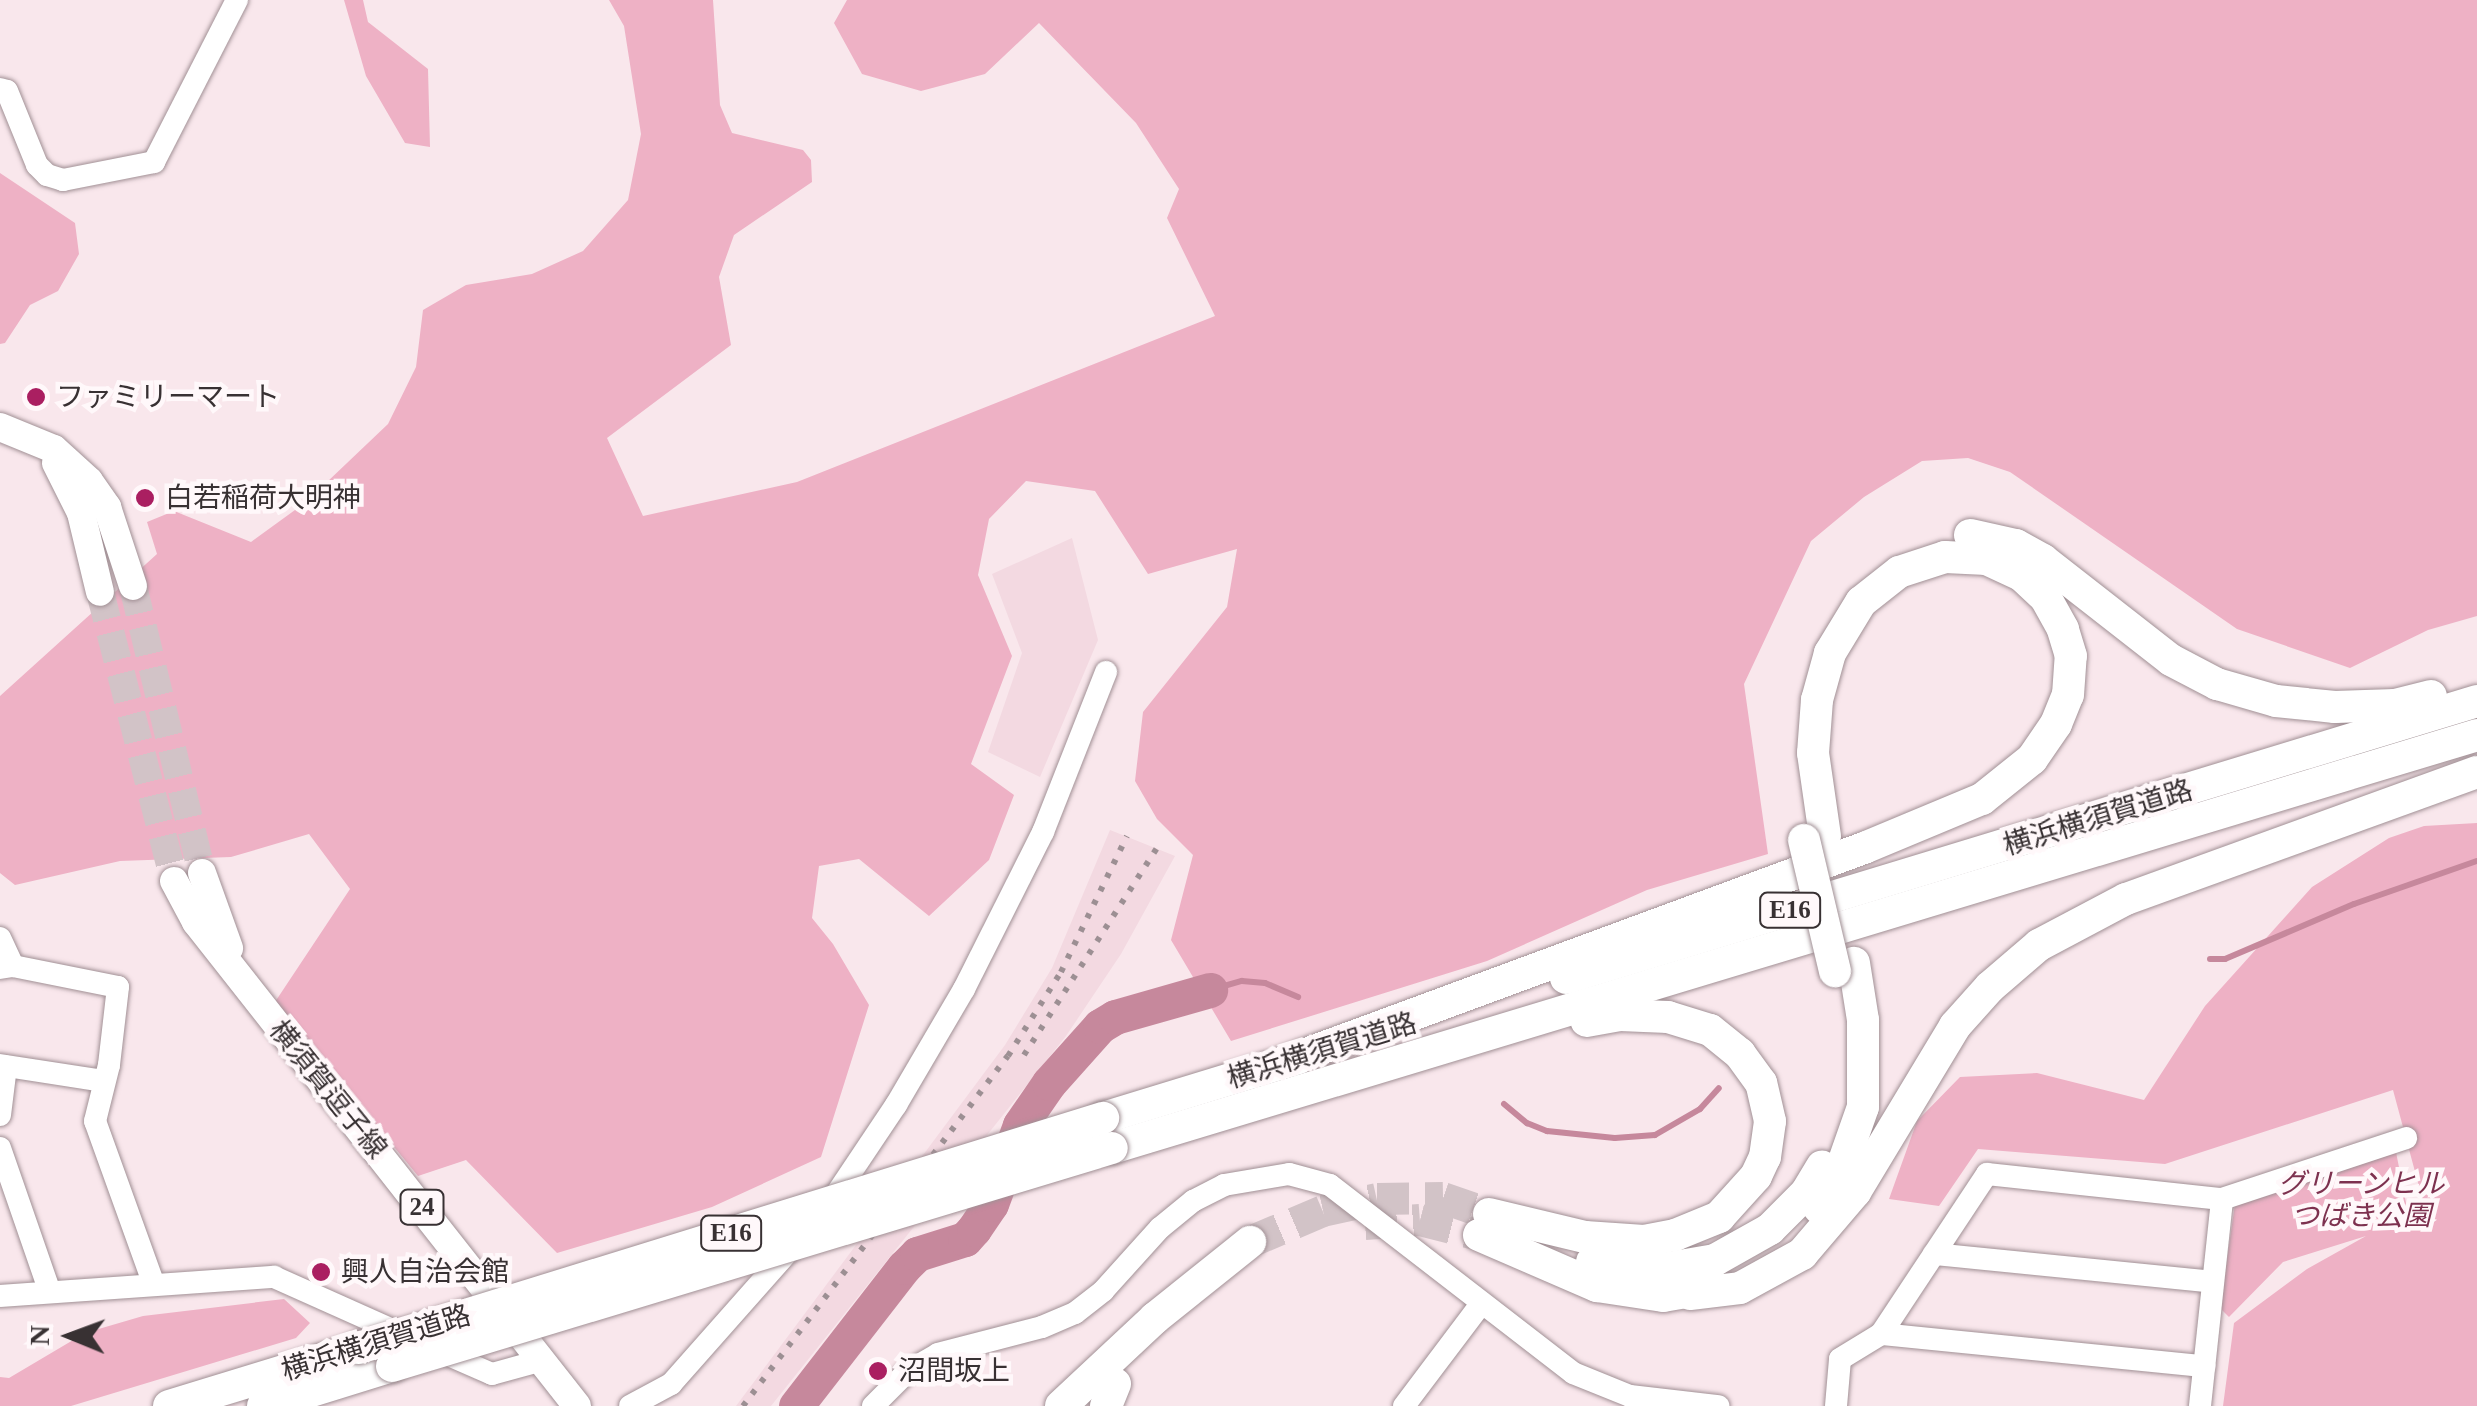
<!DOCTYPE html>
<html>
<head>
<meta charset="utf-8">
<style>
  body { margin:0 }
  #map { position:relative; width:2477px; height:1406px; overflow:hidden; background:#f9e7ec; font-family:"Times New Roman","Noto Sans JP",serif }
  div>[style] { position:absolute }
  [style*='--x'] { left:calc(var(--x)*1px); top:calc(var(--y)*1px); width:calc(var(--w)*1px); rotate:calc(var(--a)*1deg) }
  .built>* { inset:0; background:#f3d9e1 }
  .green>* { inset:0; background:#eeb1c5 }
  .stream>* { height:6px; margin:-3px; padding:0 3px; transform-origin:3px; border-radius:3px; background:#c6889c }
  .river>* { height:35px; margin:-17.5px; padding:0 17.5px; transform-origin:17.5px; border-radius:17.5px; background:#c6889c }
  .major-tunnel>* { height:28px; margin-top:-14px; transform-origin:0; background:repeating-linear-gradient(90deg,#d2c3c7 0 28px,transparent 0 42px) }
  .highway-tunnel>* { height:32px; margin-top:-16px; transform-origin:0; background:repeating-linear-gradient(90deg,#d2c3c7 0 32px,transparent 0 48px) }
  .roads { filter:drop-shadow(0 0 2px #a19095) drop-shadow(0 0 2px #a19095) }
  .minor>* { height:22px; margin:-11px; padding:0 11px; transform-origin:11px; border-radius:11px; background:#fff }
  .major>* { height:28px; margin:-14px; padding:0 14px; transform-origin:14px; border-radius:14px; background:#fff }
  .highway>* { height:32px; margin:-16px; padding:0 16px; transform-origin:16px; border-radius:16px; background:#fff }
  .rail>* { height:6px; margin-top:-3px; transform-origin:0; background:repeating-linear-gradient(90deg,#9c8f93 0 5px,transparent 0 15px) }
  .bridges { filter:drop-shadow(0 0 2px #a19095) drop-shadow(0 0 2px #a19095) }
  .highway-bridge>* { height:32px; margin:-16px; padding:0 16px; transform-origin:16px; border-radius:16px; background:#fff }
  .dots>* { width:28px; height:28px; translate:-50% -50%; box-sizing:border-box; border:5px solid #fff8fa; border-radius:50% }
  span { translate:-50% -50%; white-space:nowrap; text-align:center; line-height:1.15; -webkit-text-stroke:9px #fff8fa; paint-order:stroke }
  .shield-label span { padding:2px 8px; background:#fff8fa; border:2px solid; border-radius:8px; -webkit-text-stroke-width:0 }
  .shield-label { font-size:25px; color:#383133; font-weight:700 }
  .poi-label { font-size:28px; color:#383133 }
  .left { translate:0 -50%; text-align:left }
  .street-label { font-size:28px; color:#383133 }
  .park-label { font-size:28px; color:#7d314f; font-style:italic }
  .north { position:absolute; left:20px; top:1286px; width:100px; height:100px; -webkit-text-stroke:8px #fff8fa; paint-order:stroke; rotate:271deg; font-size:28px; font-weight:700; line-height:40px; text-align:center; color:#383133 }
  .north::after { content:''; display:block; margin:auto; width:35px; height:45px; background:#383133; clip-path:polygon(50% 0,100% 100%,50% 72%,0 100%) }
</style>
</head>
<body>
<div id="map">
  <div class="built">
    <i style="clip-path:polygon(1072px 538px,1098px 640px,1040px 777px,988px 752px,1022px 653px,992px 574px)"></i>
    <i style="clip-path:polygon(1110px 830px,1175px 856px,1121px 954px,1066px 1036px,771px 1406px,736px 1406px,1005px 1045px,1052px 968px)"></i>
  </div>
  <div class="green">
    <i style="clip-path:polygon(344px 0,363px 0,368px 22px,428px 69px,430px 147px,405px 143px,366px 76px)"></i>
    <i style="clip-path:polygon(609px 0,713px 0,720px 105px,732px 133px,803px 150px,811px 160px,812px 182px,734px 235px,719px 277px,731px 345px,607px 438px,643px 516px,797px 482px,1215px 316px,1167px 218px,1179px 189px,1136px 123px,1039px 23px,985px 74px,921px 91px,862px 74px,834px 23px,847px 0,2477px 0,2477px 616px,2428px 630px,2350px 668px,2237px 629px,2010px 472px,1968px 458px,1922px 461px,1864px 497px,1811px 541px,1744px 684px,1768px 854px,1647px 890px,1487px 961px,1231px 1041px,1171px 940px,1193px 855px,1157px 819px,1135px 781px,1143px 712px,1227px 607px,1237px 549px,1148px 574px,1095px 491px,1026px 481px,989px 519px,978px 575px,1012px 656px,971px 764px,1014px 795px,989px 860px,929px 916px,859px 859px,819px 866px,812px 918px,833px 944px,869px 1005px,821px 1157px,712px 1207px,557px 1253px,466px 1160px,418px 1176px,275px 1002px,350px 889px,309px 834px,231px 857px,120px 861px,15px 885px,0 873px,0 696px,157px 554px,147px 522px,174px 511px,251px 542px,306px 502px,388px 424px,416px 367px,423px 310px,466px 285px,532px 274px,583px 251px,628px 200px,641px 134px,624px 26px)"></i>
    <i style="clip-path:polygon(0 173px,75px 223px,79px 254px,58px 291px,30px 305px,5px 343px,0 344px)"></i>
    <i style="clip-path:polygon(2477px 823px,2477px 1406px,2223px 1406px,2234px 1323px,2307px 1269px,2366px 1236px,2283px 1262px,2229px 1317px,2220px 1308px,2235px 1204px,2396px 1152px,2408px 1213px,2424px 1205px,2393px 1090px,2165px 1164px,1978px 1149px,1939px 1206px,1889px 1199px,1917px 1121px,1960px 1077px,2037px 1073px,2144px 1100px,2205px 1006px,2312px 887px,2389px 838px,2424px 826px)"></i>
    <i style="clip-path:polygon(284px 1299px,310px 1323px,296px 1338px,71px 1406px,0 1406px,0 1377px,9px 1378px,85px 1333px,143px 1316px)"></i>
  </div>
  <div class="stream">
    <i style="--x:2210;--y:959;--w:15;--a:0"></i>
    <i style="--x:2225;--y:959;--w:140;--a:-23.1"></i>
    <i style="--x:2354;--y:904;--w:130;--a:-19.3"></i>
    <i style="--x:1210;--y:990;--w:33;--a:-16"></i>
    <i style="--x:1242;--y:981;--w:23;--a:5"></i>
    <i style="--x:1265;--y:983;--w:36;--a:23"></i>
    <i style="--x:1504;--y:1104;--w:30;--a:40"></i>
    <i style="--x:1527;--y:1123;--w:22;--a:22"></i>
    <i style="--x:1547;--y:1131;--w:68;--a:5.9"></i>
    <i style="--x:1615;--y:1138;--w:40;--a:-4.3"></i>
    <i style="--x:1655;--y:1135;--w:52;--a:-30"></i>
    <i style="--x:1700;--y:1109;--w:28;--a:-48"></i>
  </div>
  <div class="river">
    <i style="--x:796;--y:1406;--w:176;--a:-52.2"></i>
    <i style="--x:904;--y:1267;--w:18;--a:-45"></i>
    <i style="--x:917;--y:1254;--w:50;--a:-17.4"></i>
    <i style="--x:965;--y:1239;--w:13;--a:-48"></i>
    <i style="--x:974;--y:1229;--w:30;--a:-56"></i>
    <i style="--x:991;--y:1204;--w:84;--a:-69.8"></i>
    <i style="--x:1020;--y:1125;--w:51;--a:-55.4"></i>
    <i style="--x:1049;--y:1083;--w:76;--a:-48.2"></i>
    <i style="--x:1100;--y:1026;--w:17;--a:-31"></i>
    <i style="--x:1115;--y:1017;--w:99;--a:-15.9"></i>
  </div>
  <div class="major-tunnel">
    <i style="--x:133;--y:586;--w:295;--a:76.5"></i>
    <i style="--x:100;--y:592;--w:298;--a:75.6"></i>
  </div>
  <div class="highway-tunnel">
    <i style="--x:1365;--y:1224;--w:55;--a:-4.2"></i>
    <i style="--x:1420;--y:1220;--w:61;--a:14.3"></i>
    <i style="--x:1250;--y:1242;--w:79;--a:-23"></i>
    <i style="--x:1323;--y:1211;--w:55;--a:-12.5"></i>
    <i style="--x:1377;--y:1199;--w:66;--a:-0.9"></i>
    <i style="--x:1443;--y:1198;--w:49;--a:19.2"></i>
  </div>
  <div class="roads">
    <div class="minor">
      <i style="--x:0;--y:89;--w:7;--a:16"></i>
      <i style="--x:7;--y:91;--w:80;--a:67.9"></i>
      <i style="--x:37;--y:165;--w:14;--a:45"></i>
      <i style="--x:47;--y:175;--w:17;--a:17"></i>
      <i style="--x:63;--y:180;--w:93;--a:-11.2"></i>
      <i style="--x:154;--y:162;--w:182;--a:-62.9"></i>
      <i style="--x:0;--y:938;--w:31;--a:65"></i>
      <i style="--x:0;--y:968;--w:13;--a:-9"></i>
      <i style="--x:13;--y:966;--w:107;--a:11.3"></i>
      <i style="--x:118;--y:987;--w:79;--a:96.6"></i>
      <i style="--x:109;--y:1065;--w:58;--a:104"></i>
      <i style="--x:95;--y:1121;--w:174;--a:70.2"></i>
      <i style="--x:0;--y:1065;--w:104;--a:8.8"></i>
      <i style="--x:0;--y:1115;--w:49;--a:-83"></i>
      <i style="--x:0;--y:1148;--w:152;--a:70.9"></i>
      <i style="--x:831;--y:1202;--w:117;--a:-56.2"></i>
      <i style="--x:896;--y:1105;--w:134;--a:-59.6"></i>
      <i style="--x:964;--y:989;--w:176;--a:-63.3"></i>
      <i style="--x:1043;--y:832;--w:172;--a:-68.5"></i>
      <i style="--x:1934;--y:1254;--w:280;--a:5.7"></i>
      <i style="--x:0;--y:1296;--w:275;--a:-4"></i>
      <i style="--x:274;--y:1277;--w:147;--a:24.1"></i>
      <i style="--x:1881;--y:1334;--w:325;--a:5.7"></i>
      <i style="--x:437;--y:1350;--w:60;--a:23.6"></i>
      <i style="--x:492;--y:1374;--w:53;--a:-15.4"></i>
      <i style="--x:630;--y:1406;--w:47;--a:-28.2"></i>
      <i style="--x:671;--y:1384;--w:186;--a:-48.5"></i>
      <i style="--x:873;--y:1406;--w:48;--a:-45"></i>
      <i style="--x:907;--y:1372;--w:36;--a:-30"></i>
      <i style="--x:938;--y:1354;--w:107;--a:-14.6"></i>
      <i style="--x:1042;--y:1327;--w:36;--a:-23"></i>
      <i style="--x:1075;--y:1313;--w:36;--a:-38"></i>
      <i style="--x:1103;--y:1291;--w:85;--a:-47.9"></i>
      <i style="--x:1160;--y:1228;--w:43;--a:-39.3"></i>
      <i style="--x:1193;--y:1201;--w:35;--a:-27"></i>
      <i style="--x:1224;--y:1185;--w:66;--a:-9.6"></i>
      <i style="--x:1289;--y:1174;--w:42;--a:15"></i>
      <i style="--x:1330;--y:1185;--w:307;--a:37.7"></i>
      <i style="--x:1573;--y:1373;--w:61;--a:22"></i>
      <i style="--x:1630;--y:1396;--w:89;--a:6.5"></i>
      <i style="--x:1404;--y:1406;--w:128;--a:-53"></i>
      <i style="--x:1836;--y:1406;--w:47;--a:-85.1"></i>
      <i style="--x:1840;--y:1359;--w:48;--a:-31.4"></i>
      <i style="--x:1881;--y:1334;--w:192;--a:-56.5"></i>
      <i style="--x:1987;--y:1174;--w:236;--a:6.1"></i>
      <i style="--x:2222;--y:1199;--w:194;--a:-18.3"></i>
      <i style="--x:2200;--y:1406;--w:208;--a:-83.9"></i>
    </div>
    <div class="major">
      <i style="--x:0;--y:427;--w:58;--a:22.2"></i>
      <i style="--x:54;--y:449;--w:47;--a:42.4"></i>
      <i style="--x:89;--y:481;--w:32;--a:55"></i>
      <i style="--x:107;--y:507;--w:83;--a:71.8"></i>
      <i style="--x:56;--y:463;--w:56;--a:63.4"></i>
      <i style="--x:81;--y:513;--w:81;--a:76.5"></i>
      <i style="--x:202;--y:873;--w:80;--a:70.2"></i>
      <i style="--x:174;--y:881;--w:47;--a:61.8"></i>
      <i style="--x:196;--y:922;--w:616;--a:51.79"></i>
    </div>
    <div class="highway">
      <i style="--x:1970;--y:535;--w:47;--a:12.3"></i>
      <i style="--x:2016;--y:545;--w:31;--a:29"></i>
      <i style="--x:2043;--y:560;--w:162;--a:38"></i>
      <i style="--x:2171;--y:660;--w:52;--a:27.6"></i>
      <i style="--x:2217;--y:684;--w:61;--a:16.1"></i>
      <i style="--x:2276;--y:701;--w:59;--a:5.8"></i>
      <i style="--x:2335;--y:707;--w:60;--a:-1.9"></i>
      <i style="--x:2395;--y:705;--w:37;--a:-14"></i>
      <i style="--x:1566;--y:978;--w:952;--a:-16.91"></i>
      <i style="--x:1279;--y:1064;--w:624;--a:-20.27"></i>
      <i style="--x:1864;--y:848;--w:128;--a:-22.6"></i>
      <i style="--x:1982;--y:799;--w:64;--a:-38.7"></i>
      <i style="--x:2032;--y:759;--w:42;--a:-55.6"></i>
      <i style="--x:2056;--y:724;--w:31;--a:-68"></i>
      <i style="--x:2068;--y:695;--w:39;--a:-86"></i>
      <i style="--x:2071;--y:656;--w:28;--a:-107"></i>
      <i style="--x:2063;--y:629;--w:35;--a:-119"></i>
      <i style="--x:2046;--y:598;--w:34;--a:-137"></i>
      <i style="--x:2021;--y:575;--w:38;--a:-155"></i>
      <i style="--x:1987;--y:559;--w:42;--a:-177.3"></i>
      <i style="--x:1945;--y:557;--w:48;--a:161.9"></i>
      <i style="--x:1899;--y:572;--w:48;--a:141.7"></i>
      <i style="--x:1861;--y:602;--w:60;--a:121.3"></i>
      <i style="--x:1830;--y:653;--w:49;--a:105.5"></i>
      <i style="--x:1817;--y:700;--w:53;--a:94.3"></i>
      <i style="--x:1813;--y:753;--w:84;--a:81.8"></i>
      <i style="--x:1103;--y:1118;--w:205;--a:-17"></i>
      <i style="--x:1112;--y:1148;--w:1426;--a:-16.83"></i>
      <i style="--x:1819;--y:1208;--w:39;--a:-59"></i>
      <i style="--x:1839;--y:1175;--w:72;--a:-70.6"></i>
      <i style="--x:1863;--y:1107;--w:87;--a:-90"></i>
      <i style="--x:1863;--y:1020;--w:58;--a:-99"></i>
      <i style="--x:1489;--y:1214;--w:99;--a:13.5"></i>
      <i style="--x:1585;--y:1237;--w:59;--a:3.9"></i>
      <i style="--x:1644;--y:1241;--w:32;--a:-11"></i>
      <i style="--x:1675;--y:1235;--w:48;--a:-22.2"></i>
      <i style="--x:1719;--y:1217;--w:55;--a:-47.9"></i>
      <i style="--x:1756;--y:1176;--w:21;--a:-65"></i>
      <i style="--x:1765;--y:1157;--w:36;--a:-82"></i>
      <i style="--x:1770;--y:1121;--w:39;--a:-103"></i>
      <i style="--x:1761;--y:1083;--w:36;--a:-126"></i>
      <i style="--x:1740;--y:1054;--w:38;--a:-141"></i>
      <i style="--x:1710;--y:1030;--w:44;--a:-162.8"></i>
      <i style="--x:1668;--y:1017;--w:48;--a:-177.6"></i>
      <i style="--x:1620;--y:1015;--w:34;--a:170"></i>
      <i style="--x:1479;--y:1235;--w:129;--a:23.4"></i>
      <i style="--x:1597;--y:1286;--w:67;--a:8.6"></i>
      <i style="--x:1663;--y:1296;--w:47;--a:-9.9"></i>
      <i style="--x:1592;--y:1262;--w:60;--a:8.7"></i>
      <i style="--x:1651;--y:1271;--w:65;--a:-9.8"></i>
      <i style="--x:1715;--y:1260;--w:63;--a:-29.4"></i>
      <i style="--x:1770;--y:1229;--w:51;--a:-45"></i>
      <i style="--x:1806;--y:1193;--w:31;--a:-59"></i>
      <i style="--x:1690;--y:1294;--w:50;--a:-6.8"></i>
      <i style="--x:1740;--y:1288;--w:71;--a:-28.7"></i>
      <i style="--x:1802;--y:1254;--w:82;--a:-49.5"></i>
      <i style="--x:1855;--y:1192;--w:194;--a:-58.9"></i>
      <i style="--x:1955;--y:1026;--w:52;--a:-48.1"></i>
      <i style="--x:1990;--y:987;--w:65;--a:-40.6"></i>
      <i style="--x:2039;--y:945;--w:98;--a:-27.9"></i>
      <i style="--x:2126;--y:899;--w:373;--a:-19.9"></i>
      <i style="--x:169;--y:1406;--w:199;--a:-17"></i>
      <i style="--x:263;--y:1406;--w:135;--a:-17.2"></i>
      <i style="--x:1061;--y:1406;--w:129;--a:-43.1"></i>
      <i style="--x:1155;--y:1318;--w:122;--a:-38.7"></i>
      <i style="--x:1106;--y:1406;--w:24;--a:-68"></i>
    </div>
  </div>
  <div class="rail">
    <i style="--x:1024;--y:1055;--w:245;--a:-57.3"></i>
    <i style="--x:743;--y:1406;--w:439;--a:-52.9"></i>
    <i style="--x:1008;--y:1056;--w:99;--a:-57.8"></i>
    <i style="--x:1061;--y:972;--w:151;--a:-64.1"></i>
  </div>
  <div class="bridges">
    <div class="highway-bridge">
      <i style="--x:1804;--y:840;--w:135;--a:76.7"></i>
      <i style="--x:359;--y:1348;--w:779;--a:-17.18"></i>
      <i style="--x:392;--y:1366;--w:752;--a:-16.85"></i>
    </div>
  </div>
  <div class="dots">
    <i style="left:36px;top:397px;background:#aa1f61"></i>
    <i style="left:145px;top:498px;background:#aa1f61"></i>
    <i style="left:321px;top:1272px;background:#aa1f61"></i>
    <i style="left:878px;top:1371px;background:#aa1f61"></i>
  </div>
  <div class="shield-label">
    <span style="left:1790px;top:910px">E16</span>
    <span style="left:422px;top:1207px">24</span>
    <span style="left:731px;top:1233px">E16</span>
  </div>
  <div class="poi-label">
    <span class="left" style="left:56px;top:397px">ファミリーマート</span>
    <span class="left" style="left:165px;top:498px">白若稲荷大明神</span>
    <span class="left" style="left:341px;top:1272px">興人自治会館</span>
    <span class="left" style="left:898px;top:1371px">沼間坂上</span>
  </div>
  <div class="street-label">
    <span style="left:2098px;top:818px;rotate:-17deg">横浜横須賀道路</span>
    <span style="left:1322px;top:1051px;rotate:-17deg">横浜横須賀道路</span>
    <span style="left:328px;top:1090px;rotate:51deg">横須賀逗子線</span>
    <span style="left:376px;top:1343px;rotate:-17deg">横浜横須賀道路</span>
  </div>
  <div class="park-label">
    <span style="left:2361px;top:1200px">グリーンヒル<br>つばき公園</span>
  </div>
  <div class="north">N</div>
</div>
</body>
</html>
